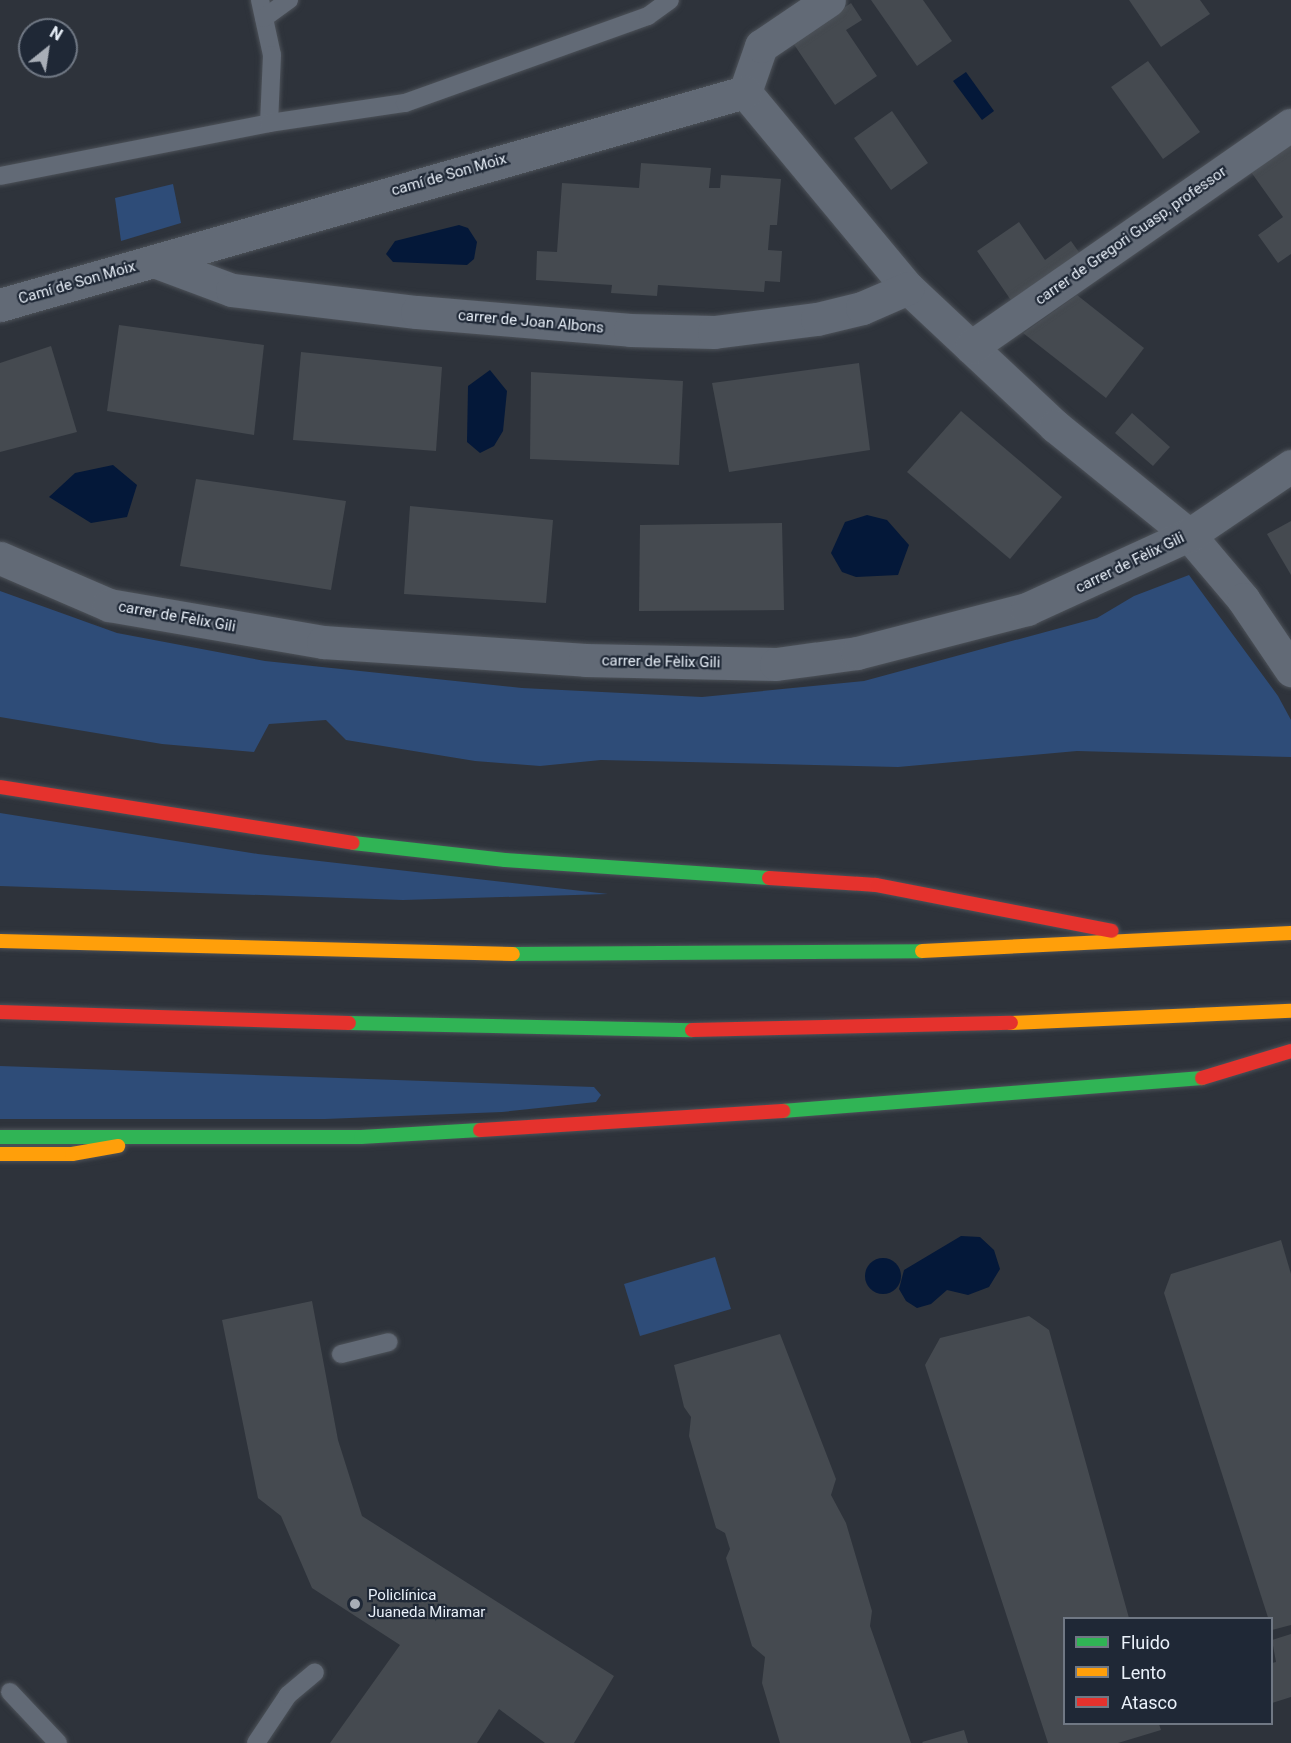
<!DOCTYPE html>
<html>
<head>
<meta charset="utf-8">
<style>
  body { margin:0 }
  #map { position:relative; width:1291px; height:1743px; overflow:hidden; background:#2e333b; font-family:Roboto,sans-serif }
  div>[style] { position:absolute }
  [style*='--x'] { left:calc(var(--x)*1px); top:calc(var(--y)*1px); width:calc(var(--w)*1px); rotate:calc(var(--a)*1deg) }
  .green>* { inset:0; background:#2e4c78 }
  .water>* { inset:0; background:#041839 }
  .round { border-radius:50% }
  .building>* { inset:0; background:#454a50 }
  .roads { filter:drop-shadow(0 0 2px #4d5259) drop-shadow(0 0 2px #4d5259) }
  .lane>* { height:18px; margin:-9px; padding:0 9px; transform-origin:9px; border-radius:9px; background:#626a76 }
  .street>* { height:33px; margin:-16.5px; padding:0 16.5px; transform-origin:16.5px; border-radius:16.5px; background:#626a76 }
  .fast>* { height:14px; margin:-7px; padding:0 7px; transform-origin:7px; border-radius:7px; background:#30b455 }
  .slow>* { height:14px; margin:-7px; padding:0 7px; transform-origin:7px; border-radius:7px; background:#ff9f0a }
  .jam>* { height:14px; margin:-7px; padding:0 7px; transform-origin:7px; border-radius:7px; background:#e5322d }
  .dots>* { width:16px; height:16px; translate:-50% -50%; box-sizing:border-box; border:3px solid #1f2836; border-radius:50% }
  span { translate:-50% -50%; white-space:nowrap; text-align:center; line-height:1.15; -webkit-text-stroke:4.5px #1f2836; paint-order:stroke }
  .street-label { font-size:15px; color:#eaf1fa }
  .poi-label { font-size:15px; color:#eaf1fa }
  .left { translate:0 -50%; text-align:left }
  .legend { position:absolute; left:1063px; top:1617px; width:210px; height:108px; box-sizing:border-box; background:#1f2836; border:2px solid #707884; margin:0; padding:8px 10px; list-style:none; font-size:18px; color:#eaf1fa }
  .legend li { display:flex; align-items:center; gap:12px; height:30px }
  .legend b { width:30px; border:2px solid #707884 }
  .north { position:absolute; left:18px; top:18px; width:60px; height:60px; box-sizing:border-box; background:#1f2836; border:2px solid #707884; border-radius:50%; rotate:30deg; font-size:16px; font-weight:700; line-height:24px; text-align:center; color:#eaf1fa }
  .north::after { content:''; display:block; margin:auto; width:21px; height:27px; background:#a8aeb7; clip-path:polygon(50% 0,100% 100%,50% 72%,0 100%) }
</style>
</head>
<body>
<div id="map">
  <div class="green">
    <i style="clip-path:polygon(173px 184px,181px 223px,121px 241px,115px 198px)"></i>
    <i style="clip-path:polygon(1189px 575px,1278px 696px,1291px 720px,1291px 757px,1077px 751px,898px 767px,601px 760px,540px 766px,475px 761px,346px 740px,326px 720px,269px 724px,254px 752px,162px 744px,0 717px,0 591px,117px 633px,265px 661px,522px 688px,702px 697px,864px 681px,1097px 618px,1134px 596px)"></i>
    <i style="clip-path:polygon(0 813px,258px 854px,608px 894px,403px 900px,0 886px)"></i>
    <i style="clip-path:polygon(0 1066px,594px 1087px,601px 1095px,596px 1102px,502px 1112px,325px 1119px,0 1119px)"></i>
    <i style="clip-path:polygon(715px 1257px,731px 1309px,640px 1336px,624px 1284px)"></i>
  </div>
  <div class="water">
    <i style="clip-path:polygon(966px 72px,994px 111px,982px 120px,953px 81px)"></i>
    <i style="clip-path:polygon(459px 225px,468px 228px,477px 242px,474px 259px,467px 265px,393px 262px,386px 254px,395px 241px)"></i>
    <i style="clip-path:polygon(490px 370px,507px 391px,503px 431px,494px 446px,480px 453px,467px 442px,468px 386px)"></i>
    <i style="clip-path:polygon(113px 465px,137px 485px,127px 517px,91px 523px,49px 497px,75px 473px)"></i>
    <i style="clip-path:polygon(867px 515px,887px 520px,909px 545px,898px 575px,856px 577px,842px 572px,831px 553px,845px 522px)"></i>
    <i style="clip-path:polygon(961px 1236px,980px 1237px,994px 1250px,1000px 1269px,989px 1287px,968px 1295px,947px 1290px,931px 1304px,917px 1308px,906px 1301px,899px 1289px,904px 1270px)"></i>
    <i class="round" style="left:865px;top:1258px;width:36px;height:36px"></i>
  </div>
  <div class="building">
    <i style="clip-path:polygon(871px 0,923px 0,952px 41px,917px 66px)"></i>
    <i style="clip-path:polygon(1129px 0,1200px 0,1210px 14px,1161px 47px)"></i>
    <i style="clip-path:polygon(851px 3px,862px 20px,846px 30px,877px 76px,835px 105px,793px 43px)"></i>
    <i style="clip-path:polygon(1148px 61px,1200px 132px,1163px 159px,1111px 87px)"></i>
    <i style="clip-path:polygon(892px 111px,928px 163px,891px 190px,854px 138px)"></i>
    <i style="clip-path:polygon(1291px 143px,1291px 254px,1278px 263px,1258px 235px,1283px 217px,1251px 172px)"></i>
    <i style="clip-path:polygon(641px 163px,711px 168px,709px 188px,720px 188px,721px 175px,781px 179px,777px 225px,770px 225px,768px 250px,782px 251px,780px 282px,765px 281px,764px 292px,658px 285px,657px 296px,611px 293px,612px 285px,536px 280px,537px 251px,557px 252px,562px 183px,639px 188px)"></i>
    <i style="clip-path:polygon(1019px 222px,1045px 260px,1071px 241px,1086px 262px,1017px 309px,977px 251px)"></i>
    <i style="clip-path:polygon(1077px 295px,1144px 348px,1106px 398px,1023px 333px)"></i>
    <i style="clip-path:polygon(119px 325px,264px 345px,254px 435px,107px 411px)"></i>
    <i style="clip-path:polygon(51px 346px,77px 432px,0 452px,0 363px)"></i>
    <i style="clip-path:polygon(301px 352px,442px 367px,436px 451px,293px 440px)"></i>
    <i style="clip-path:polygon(859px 363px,870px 450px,729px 472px,712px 383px)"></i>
    <i style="clip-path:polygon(531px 372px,683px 381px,679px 465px,530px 459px)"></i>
    <i style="clip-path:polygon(961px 411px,1062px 497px,1010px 559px,907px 472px)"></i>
    <i style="clip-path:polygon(1132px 413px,1170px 447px,1153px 466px,1115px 433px)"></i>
    <i style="clip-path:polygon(196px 479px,346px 501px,331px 590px,180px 566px)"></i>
    <i style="clip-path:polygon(410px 506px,553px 520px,546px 603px,404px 594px)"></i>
    <i style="clip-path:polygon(1291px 521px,1291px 575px,1267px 534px)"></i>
    <i style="clip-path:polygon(782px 523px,784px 610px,639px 611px,640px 525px)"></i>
    <i style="clip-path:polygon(1281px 1240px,1291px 1274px,1291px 1625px,1272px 1630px,1164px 1293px,1171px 1274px)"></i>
    <i style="clip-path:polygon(312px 1301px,338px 1440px,362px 1516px,614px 1676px,574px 1743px,545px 1743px,499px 1709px,477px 1743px,330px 1743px,400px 1645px,312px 1588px,281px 1516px,258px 1498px,222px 1320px)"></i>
    <i style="clip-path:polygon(1029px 1316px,1049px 1330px,1129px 1618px,1064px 1618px,1064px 1724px,1159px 1724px,1161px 1730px,1118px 1743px,1048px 1743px,925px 1365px,940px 1338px)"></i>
    <i style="clip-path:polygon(780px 1334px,836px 1479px,831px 1495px,846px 1523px,872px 1611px,870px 1626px,911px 1743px,780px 1743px,762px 1683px,765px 1657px,752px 1646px,726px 1558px,730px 1549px,725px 1533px,716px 1528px,689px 1436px,691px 1417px,684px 1407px,674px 1365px)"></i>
    <i style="clip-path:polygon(1291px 1634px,1291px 1697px,1272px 1703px,1272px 1663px,1276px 1662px,1272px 1640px)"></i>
    <i style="clip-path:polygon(964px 1730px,968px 1743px,923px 1743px,922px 1742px)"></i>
  </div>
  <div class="roads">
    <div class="lane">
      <i style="--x:260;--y:0;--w:56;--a:77.7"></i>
      <i style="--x:272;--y:55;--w:68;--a:92.5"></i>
      <i style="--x:264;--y:18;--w:31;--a:-36"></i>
      <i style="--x:0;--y:176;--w:274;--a:-11.1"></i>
      <i style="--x:269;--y:123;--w:137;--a:-8.4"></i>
      <i style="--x:405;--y:103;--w:258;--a:-19.7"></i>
      <i style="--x:648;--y:16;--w:27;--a:-36"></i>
      <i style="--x:341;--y:1354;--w:49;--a:-14"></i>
      <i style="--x:10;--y:1692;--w:70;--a:46.7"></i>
      <i style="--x:256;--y:1743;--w:58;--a:-56.3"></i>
      <i style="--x:288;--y:1695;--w:35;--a:-40"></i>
    </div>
    <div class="street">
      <i style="--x:745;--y:92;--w:255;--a:50.3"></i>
      <i style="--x:908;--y:288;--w:202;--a:43.2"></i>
      <i style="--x:1055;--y:426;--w:173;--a:39.1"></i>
      <i style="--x:1189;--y:535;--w:84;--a:49.8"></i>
      <i style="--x:1243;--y:599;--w:86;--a:55.9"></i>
      <i style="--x:745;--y:92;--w:49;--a:-70.8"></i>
      <i style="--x:761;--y:46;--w:82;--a:-34.1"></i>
      <i style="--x:154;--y:261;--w:83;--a:20.4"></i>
      <i style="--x:232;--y:290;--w:186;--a:6.8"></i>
      <i style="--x:417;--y:312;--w:214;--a:4.8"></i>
      <i style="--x:630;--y:330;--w:84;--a:1.4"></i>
      <i style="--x:714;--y:332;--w:104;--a:-7.2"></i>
      <i style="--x:817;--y:319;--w:46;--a:-13.7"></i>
      <i style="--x:862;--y:308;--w:50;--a:-23.5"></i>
      <i style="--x:0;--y:305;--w:775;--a:-15.96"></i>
      <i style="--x:971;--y:347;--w:389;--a:-34.8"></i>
      <i style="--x:0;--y:558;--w:119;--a:23.3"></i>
      <i style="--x:109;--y:605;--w:217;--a:9.8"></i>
      <i style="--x:323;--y:642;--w:263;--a:3.9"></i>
      <i style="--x:585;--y:660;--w:191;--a:1.2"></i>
      <i style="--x:776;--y:664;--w:82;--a:-7.7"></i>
      <i style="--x:857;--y:653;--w:176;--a:-14.5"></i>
      <i style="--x:1027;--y:609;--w:178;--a:-24.6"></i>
      <i style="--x:1189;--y:535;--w:123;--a:-34.1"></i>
    </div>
    <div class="fast">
      <i style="--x:353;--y:843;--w:153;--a:6.4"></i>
      <i style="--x:505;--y:860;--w:265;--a:3.9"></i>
      <i style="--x:513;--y:954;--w:409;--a:-0.4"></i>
      <i style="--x:349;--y:1023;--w:343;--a:1.2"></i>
      <i style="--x:783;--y:1111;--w:420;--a:-4.5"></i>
      <i style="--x:0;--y:1137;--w:361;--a:0"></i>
      <i style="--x:361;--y:1137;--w:119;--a:-3.4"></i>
    </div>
    <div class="slow">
      <i style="--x:0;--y:941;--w:513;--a:1.45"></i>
      <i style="--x:922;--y:951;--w:369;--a:-2.8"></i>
      <i style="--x:1011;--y:1023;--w:280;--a:-2.5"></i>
      <i style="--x:0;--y:1154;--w:72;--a:0"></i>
      <i style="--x:72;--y:1154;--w:47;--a:-9.9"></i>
    </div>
    <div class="jam">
      <i style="--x:0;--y:787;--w:357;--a:9"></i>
      <i style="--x:769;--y:878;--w:107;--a:3.7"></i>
      <i style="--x:876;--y:885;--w:240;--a:11"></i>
      <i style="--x:0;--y:1012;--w:349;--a:1.8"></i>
      <i style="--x:692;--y:1030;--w:319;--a:-1.3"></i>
      <i style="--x:1202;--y:1078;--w:93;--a:-16.9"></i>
      <i style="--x:480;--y:1130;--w:304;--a:-3.6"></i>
    </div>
  </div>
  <div class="dots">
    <i style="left:355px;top:1604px;background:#a8aeb7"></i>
  </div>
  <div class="street-label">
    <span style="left:449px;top:175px;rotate:-16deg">camí de Son Moix</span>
    <span style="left:1131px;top:236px;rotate:-35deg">carrer de Gregori Guasp, professor</span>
    <span style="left:77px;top:283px;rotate:-16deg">Camí de Son Moix</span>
    <span style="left:531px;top:322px;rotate:5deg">carrer de Joan Albons</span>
    <span style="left:1130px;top:563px;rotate:-26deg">carrer de Fèlix Gili</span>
    <span style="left:177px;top:617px;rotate:10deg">carrer de Fèlix Gili</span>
    <span style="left:661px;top:662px;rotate:1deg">carrer de Fèlix Gili</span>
  </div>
  <div class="poi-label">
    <span class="left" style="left:368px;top:1604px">Policlínica<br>Juaneda Miramar</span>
  </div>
  <ul class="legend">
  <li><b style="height:8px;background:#30b455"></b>Fluido</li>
  <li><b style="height:8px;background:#ff9f0a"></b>Lento</li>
  <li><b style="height:8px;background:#e5322d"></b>Atasco</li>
  </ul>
  <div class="north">N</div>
</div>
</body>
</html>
